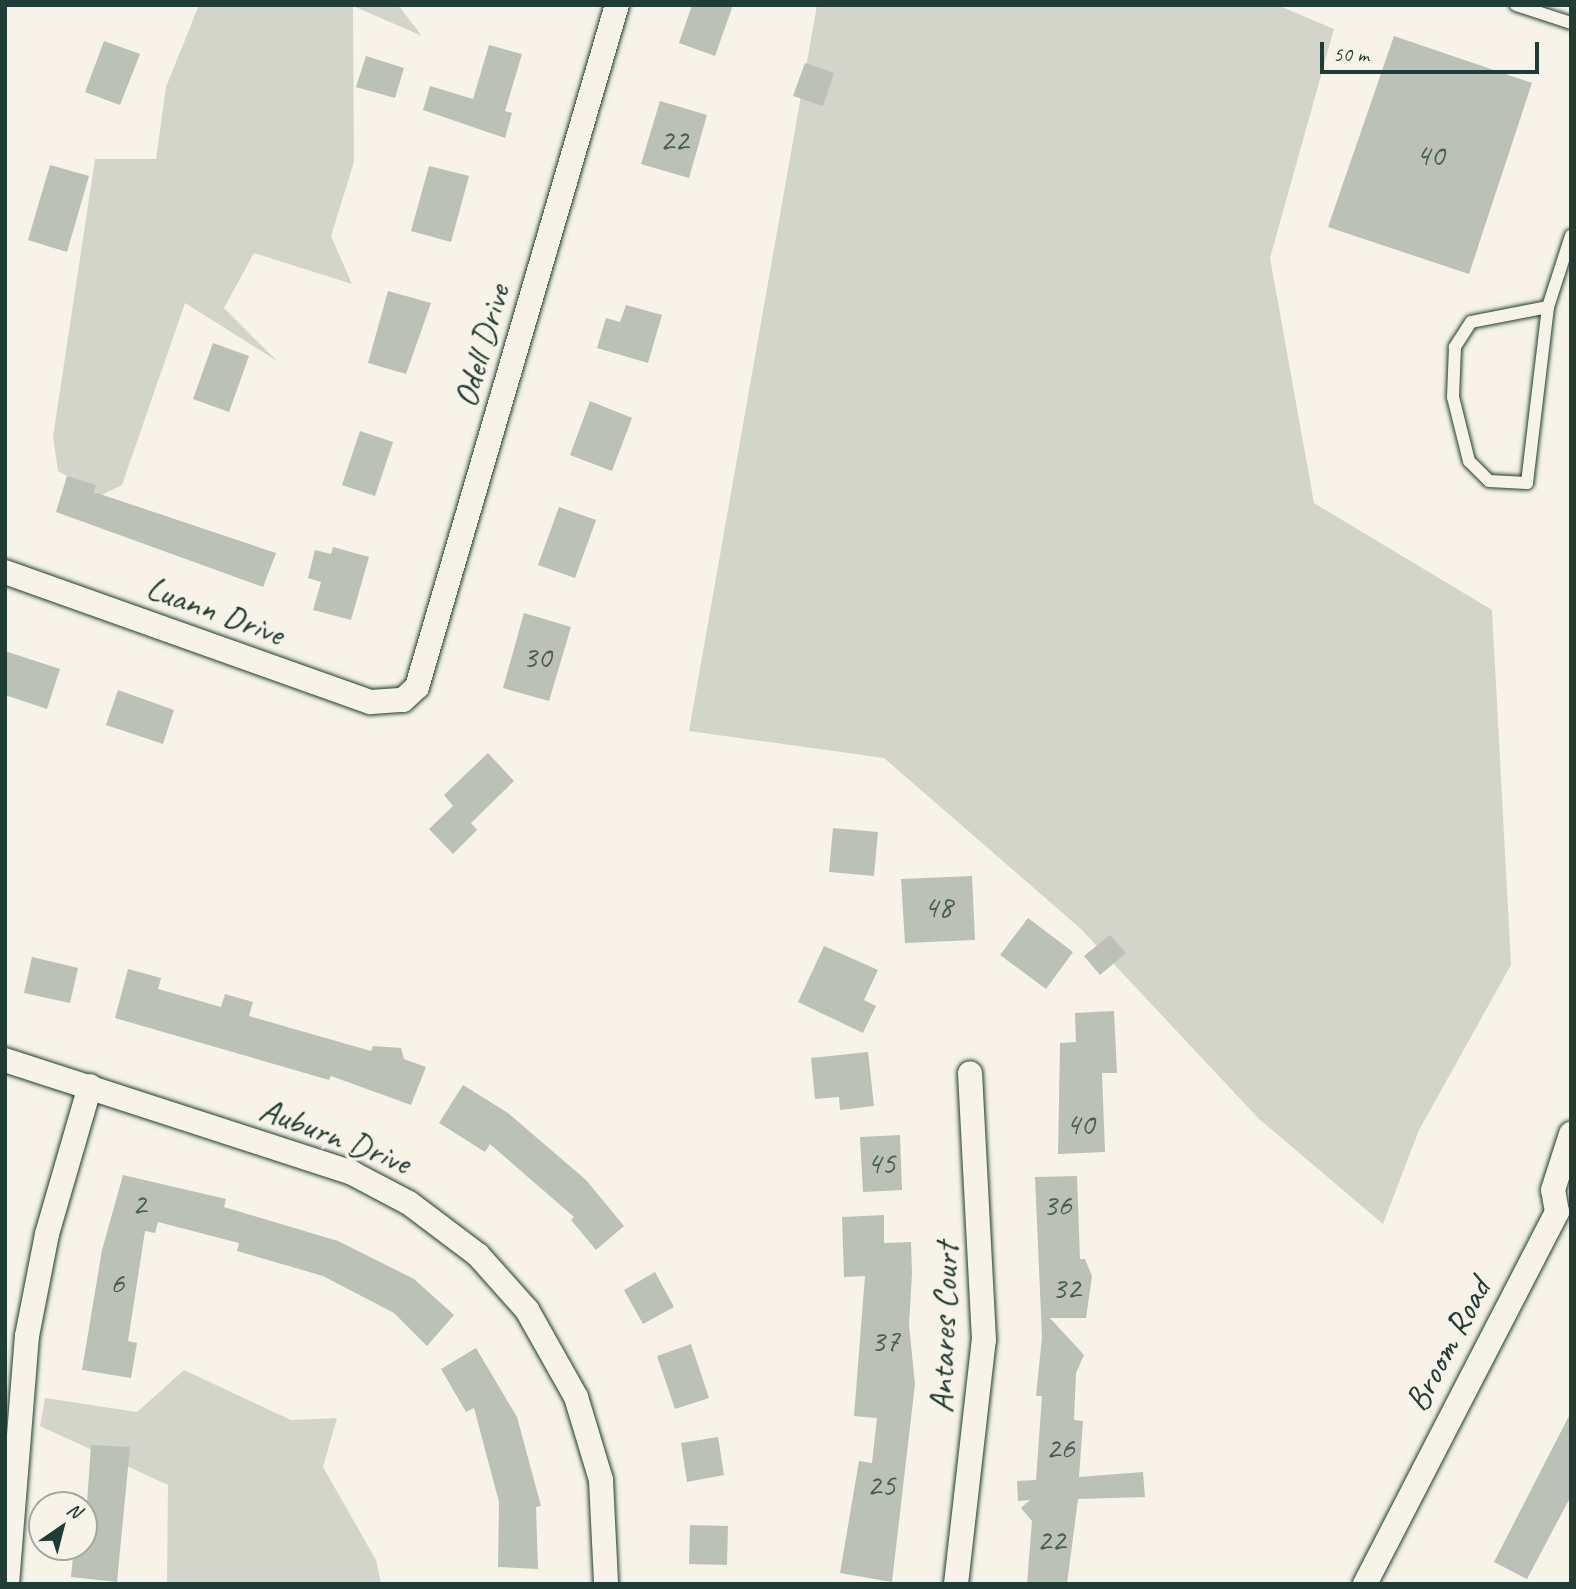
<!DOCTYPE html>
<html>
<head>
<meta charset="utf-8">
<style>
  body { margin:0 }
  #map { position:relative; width:1576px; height:1589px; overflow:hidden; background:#f7f3e8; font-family:Caveat,sans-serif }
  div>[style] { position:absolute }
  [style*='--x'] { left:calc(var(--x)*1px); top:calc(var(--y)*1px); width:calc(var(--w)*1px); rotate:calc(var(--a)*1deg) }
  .green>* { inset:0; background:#d3d5ca }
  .building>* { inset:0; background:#bbc1b6 }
  .roads { filter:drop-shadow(0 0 2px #1f3d34) drop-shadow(0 0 2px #1f3d34) }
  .service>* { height:12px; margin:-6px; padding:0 6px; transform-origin:6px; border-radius:6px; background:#f7f3e8 }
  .minor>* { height:24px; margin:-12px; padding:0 12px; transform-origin:12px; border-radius:12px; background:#f7f3e8 }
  span { translate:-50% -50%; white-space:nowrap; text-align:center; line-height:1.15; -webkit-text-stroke:7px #f7f3e8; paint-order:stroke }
  .number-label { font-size:32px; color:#465e54 }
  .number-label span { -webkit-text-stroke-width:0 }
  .street-label { font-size:35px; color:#1f3d34 }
  .frame { position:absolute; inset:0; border:7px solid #1f3d34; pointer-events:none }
  .north { position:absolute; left:28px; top:1491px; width:70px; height:70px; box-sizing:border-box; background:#f7f3e8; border:2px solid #a1aaa0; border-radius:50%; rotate:35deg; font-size:19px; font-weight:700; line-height:28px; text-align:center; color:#1f3d34 }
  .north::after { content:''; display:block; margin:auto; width:24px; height:32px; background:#1f3d34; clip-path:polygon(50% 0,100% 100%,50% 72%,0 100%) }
  .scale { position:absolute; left:1320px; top:42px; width:219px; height:32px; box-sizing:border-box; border:4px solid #1f3d34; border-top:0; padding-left:9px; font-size:21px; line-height:24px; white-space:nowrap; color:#1f3d34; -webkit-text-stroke:5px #f7f3e8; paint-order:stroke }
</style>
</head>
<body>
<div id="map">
  <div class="green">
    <i style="clip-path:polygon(199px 5px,398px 5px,422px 36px,353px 6px,354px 162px,331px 236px,352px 284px,254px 253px,224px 308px,277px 361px,185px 303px,122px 485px,101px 495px,58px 471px,53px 437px,95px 159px,156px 159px,166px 87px)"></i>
    <i style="clip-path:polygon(817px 5px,1277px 5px,1334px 29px,1270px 258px,1314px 503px,1492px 610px,1511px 965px,1419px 1130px,1383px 1224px,1259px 1119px,1081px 929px,884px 758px,689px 731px)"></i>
    <i style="clip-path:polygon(184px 1370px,291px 1420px,337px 1418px,323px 1467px,376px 1560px,381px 1584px,167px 1584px,168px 1485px,40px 1426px,45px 1398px,137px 1412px)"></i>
  </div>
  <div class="building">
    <i style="clip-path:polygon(692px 5px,733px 5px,715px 56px,679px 43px)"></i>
    <i style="clip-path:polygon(1394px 36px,1532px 83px,1469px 274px,1328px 227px)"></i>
    <i style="clip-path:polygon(104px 41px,140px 54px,120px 105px,85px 92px)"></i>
    <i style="clip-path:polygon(489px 45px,522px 54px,505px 111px,512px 113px,505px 138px,423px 110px,430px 86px,473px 99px)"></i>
    <i style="clip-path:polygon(366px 56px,404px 68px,395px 98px,356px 87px)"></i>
    <i style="clip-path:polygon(805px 63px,834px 73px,823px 106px,793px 96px)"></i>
    <i style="clip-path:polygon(660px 101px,707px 115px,689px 178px,641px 164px)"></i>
    <i style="clip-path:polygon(50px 165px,89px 176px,67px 252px,28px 240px)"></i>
    <i style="clip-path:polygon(429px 166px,469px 176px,451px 242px,411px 231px)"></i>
    <i style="clip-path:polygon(388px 291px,431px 303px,406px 374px,368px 363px)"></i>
    <i style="clip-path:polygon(626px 305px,662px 315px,648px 363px,597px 348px,606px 318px,620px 322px)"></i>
    <i style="clip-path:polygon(213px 343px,249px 356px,229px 412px,193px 399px)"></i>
    <i style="clip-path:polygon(590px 401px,632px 418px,612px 471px,570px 455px)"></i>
    <i style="clip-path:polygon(360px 431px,393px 442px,375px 496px,342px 485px)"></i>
    <i style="clip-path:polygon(67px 476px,96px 485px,94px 492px,276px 553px,263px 587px,56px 512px)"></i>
    <i style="clip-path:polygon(559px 507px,596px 520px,575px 578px,538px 565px)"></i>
    <i style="clip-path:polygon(333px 547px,369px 557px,351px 620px,313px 610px,321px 582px,308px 578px,315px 550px,331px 554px)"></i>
    <i style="clip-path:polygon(524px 613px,571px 627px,549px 701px,503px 688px)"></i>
    <i style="clip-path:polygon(5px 651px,60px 669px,47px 709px,5px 695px)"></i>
    <i style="clip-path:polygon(118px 690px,174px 710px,163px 744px,106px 725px)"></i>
    <i style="clip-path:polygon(488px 753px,514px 781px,471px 823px,477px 830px,453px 854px,429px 829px,453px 806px,444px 795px)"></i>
    <i style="clip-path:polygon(833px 828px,878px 832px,874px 876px,829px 872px)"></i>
    <i style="clip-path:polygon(972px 876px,975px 940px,905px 943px,901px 879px)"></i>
    <i style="clip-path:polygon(1028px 918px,1073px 952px,1046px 989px,1000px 955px)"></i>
    <i style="clip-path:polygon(1110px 935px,1126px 953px,1100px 975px,1084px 956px)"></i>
    <i style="clip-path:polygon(824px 946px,878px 970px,864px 1000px,876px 1006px,863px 1033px,798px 1002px)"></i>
    <i style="clip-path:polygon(32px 957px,78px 968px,70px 1003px,24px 993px)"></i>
    <i style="clip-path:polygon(128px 969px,161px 978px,158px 989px,221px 1007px,225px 994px,253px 1002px,249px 1016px,371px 1051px,373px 1046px,401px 1048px,404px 1059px,426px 1067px,411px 1105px,331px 1076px,329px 1080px,115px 1018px)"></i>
    <i style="clip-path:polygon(1114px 1011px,1117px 1073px,1102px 1073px,1105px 1152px,1058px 1154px,1060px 1043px,1076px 1042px,1075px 1013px)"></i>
    <i style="clip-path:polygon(868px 1052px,874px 1106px,840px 1110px,839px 1097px,815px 1099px,811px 1058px)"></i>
    <i style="clip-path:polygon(463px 1085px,508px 1113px,586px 1180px,624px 1226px,596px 1250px,571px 1220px,574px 1217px,490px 1144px,485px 1152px,439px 1123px)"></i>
    <i style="clip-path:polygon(900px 1135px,902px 1190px,863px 1192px,860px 1137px)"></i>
    <i style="clip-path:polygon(123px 1175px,226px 1199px,224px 1207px,338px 1241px,414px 1279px,454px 1315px,427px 1346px,394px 1313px,323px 1276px,237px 1251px,239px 1243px,158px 1222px,155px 1233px,145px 1231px,128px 1341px,137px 1343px,131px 1378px,82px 1370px,102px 1250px)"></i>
    <i style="clip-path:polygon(1077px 1176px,1080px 1259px,1085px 1259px,1092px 1276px,1086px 1318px,1050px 1318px,1084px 1355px,1076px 1373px,1074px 1420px,1083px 1421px,1079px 1477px,1143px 1472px,1145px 1497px,1078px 1499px,1067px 1584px,1027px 1584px,1032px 1521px,1021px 1508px,1030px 1500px,1018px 1501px,1017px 1481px,1036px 1480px,1042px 1396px,1036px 1396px,1042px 1337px,1035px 1177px)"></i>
    <i style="clip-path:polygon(884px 1215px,884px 1243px,911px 1242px,912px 1274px,909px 1325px,915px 1384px,892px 1582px,840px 1573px,859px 1461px,872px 1463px,877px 1418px,854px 1416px,865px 1276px,844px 1277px,842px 1217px)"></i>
    <i style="clip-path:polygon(655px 1272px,674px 1307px,643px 1324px,624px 1290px)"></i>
    <i style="clip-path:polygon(691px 1344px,709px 1398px,675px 1409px,657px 1356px)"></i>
    <i style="clip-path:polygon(476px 1348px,517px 1417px,541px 1506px,536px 1507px,538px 1569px,498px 1567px,499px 1502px,474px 1408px,466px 1412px,441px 1369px)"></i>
    <i style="clip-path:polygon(1571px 1412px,1571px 1496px,1527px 1579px,1494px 1562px)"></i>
    <i style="clip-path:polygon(718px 1437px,724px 1475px,687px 1482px,681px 1443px)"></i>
    <i style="clip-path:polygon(91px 1445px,130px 1447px,117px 1582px,71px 1577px,74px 1547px,84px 1547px)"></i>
    <i style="clip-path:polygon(690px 1525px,728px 1526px,727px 1565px,689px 1564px)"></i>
  </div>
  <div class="roads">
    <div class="service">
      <i style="--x:1516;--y:5;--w:58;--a:18.1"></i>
      <i style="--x:1548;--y:307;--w:78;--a:169"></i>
      <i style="--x:1471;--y:322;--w:30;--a:123"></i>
      <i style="--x:1455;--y:347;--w:50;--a:92.3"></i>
      <i style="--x:1453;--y:397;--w:66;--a:76"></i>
      <i style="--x:1469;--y:461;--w:28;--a:45"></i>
      <i style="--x:1489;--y:481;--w:38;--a:3"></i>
      <i style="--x:1527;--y:483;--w:177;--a:-83.2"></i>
      <i style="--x:1548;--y:307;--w:75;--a:-72.1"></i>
    </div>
    <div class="minor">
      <i style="--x:5;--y:572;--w:388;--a:19.6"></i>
      <i style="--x:371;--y:702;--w:32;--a:-4"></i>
      <i style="--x:403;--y:700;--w:19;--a:-43"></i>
      <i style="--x:417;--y:687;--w:711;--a:-73.66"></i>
      <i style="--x:5;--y:1060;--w:365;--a:18"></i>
      <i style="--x:352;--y:1173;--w:64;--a:27.8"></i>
      <i style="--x:409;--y:1203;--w:86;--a:37"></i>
      <i style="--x:478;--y:1255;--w:74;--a:48.3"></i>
      <i style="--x:527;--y:1310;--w:100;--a:60.6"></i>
      <i style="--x:576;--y:1397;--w:87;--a:73.2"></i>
      <i style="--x:601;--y:1480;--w:104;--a:87.2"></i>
      <i style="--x:7;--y:1584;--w:249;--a:-85.4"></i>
      <i style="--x:27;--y:1336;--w:104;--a:-78.9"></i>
      <i style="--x:47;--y:1234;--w:154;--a:-73.8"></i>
      <i style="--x:956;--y:1584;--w:246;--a:-83.5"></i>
      <i style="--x:984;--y:1340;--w:267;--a:-93"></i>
      <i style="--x:1365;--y:1584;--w:419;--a:-62.7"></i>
      <i style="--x:1557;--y:1212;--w:22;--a:-100"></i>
      <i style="--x:1553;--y:1190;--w:59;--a:-72.2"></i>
    </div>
  </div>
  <div class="number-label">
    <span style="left:674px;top:140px">22</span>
    <span style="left:1430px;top:155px">40</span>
    <span style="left:537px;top:657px">30</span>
    <span style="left:938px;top:907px">48</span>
    <span style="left:1080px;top:1124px">40</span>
    <span style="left:881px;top:1163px">45</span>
    <span style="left:139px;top:1204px">2</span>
    <span style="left:1057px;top:1205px">36</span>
    <span style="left:117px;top:1283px">6</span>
    <span style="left:1066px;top:1288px">32</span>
    <span style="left:885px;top:1341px">37</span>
    <span style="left:1060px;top:1448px">26</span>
    <span style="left:881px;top:1485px">25</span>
    <span style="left:1051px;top:1540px">22</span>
  </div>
  <div class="street-label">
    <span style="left:482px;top:346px;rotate:-74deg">Odell Drive</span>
    <span style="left:215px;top:611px;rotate:20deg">Luann Drive</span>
    <span style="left:335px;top:1136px;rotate:21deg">Auburn Drive</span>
    <span style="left:944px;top:1328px;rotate:-88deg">Antares Court</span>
    <span style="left:1448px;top:1345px;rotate:-62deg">Broom Road</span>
  </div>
  <div class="frame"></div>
  <div class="north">N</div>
  <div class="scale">50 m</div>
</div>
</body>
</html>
